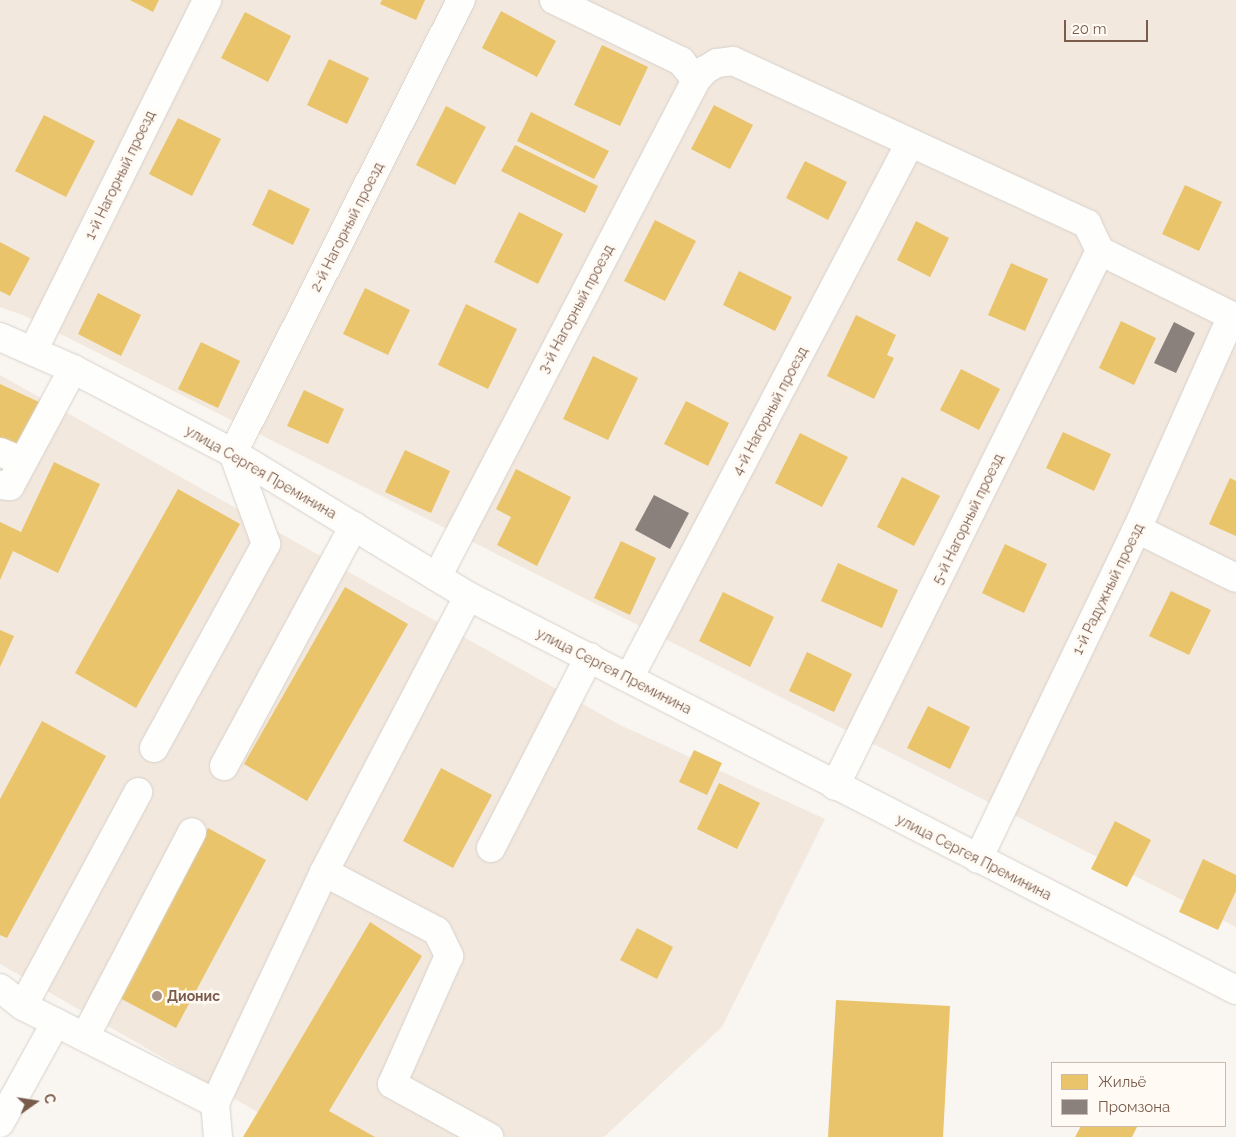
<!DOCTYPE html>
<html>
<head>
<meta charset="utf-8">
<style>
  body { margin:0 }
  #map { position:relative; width:1236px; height:1137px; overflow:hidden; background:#f9f5f0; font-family:Raleway,sans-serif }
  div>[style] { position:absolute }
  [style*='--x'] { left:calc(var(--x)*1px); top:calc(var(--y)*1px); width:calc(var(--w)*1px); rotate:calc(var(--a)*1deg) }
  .residential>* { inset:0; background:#f2e8de }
  .homes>* { inset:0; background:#e9c46a }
  .industry>* { inset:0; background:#8a817c }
  .roads { filter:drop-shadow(0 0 1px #d7d1cb) drop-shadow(0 0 1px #d7d1cb) }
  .minor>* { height:28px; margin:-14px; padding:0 14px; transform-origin:14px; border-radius:14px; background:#fefefd }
  .dots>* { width:14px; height:14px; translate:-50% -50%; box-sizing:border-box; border:2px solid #fffaf3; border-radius:50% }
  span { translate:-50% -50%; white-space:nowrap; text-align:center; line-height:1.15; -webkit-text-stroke:5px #fffaf3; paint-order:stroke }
  .street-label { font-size:14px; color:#7a5c4d }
  .poi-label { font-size:14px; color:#7a5c4d; font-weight:700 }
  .left { translate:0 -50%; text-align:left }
  .legend { position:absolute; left:1051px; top:1062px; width:175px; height:65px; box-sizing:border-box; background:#fffaf3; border:1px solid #cabbb1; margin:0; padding:6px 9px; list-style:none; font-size:15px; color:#7a5c4d }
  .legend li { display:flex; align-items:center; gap:10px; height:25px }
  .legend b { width:25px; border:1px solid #cabbb1 }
  .north { position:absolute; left:10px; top:1077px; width:50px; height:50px; -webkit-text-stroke:4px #fffaf3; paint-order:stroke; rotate:77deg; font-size:14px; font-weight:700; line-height:20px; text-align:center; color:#7a5c4d }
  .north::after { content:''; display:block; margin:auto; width:18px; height:22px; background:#7a5c4d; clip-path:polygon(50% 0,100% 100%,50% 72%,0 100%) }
  .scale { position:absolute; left:1064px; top:20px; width:84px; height:22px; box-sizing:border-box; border:2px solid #7a5c4d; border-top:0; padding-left:6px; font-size:15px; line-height:18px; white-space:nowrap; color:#7a5c4d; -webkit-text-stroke:4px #fffaf3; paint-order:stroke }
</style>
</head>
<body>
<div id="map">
  <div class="residential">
    <i style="clip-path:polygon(0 0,1236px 0,1236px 927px,25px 316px,0 307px)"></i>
    <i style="clip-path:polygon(0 375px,620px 725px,825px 819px,722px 1027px,604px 1137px,301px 1137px,0 964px)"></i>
  </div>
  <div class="homes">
    <i style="clip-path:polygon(130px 0,159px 0,153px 12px)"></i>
    <i style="clip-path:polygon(382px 0,425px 0,416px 20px,380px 4px)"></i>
    <i style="clip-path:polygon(501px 11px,556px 41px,537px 77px,482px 48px)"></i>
    <i style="clip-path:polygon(245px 12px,291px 36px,268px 82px,221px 58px)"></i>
    <i style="clip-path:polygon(602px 45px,648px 67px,620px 126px,574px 105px)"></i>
    <i style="clip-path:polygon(329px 59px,369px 78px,347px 124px,307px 105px)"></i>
    <i style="clip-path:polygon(714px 105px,753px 125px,730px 169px,691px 149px)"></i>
    <i style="clip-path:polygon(446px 106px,486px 127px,455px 185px,416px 165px)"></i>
    <i style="clip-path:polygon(531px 112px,609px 151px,594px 179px,517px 141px)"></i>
    <i style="clip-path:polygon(44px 115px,95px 141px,66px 197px,15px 171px)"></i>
    <i style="clip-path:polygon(178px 118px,221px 139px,192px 196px,149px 174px)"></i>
    <i style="clip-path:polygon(515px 145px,598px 186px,585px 213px,501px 171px)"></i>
    <i style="clip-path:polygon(805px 161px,847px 182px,828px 220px,786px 198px)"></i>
    <i style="clip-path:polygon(1185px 185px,1222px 202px,1199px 251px,1162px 234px)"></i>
    <i style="clip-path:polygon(269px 189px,310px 209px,293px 245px,252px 225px)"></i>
    <i style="clip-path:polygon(519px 212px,563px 234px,538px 284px,494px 262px)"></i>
    <i style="clip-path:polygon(655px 220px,696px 241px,665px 301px,624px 281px)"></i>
    <i style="clip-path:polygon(916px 221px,949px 238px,930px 277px,897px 260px)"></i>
    <i style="clip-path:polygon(0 242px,30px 258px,10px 296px,0 291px)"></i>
    <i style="clip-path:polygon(1011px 263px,1048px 279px,1025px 331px,988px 315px)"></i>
    <i style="clip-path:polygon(739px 271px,792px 297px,775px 331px,723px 305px)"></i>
    <i style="clip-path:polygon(365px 288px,410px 310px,388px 355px,343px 334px)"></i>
    <i style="clip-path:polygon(98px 293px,141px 315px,121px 356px,78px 334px)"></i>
    <i style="clip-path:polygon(466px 304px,517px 329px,488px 389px,438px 365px)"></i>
    <i style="clip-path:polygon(856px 315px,896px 335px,887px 355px,894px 358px,874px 399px,827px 376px)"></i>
    <i style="clip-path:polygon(1121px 321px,1156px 338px,1134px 385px,1099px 368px)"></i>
    <i style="clip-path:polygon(201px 342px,240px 361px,218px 408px,178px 389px)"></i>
    <i style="clip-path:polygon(593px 356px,638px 378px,608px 440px,563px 419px)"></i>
    <i style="clip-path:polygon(961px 369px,1000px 389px,979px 430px,940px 410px)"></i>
    <i style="clip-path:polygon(0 384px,39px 402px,17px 451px,0 443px)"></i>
    <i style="clip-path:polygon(304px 390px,344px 409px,328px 444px,287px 426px)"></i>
    <i style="clip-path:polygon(686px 401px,729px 423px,708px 466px,664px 444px)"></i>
    <i style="clip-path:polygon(1063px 432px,1111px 454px,1094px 491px,1046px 468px)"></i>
    <i style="clip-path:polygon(800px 433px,848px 457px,822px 507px,775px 483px)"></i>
    <i style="clip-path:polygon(405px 450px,450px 471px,431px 513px,385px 492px)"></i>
    <i style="clip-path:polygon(54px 462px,100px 484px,58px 573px,13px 551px,0 580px,0 522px,21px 532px)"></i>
    <i style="clip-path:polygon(516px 469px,571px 497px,537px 566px,497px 545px,511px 517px,496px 509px)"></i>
    <i style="clip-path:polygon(902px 477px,940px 496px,914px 546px,877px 527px)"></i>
    <i style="clip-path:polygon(1230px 478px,1236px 481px,1236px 536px,1209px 524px)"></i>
    <i style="clip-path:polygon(178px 489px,240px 524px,136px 708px,75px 673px)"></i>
    <i style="clip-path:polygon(621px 541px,656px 558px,630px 615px,594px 598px)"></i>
    <i style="clip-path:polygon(1005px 544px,1047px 564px,1024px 613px,982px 593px)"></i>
    <i style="clip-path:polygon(838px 563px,898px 590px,882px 628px,821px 601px)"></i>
    <i style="clip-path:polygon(345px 587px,408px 624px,307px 801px,244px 764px)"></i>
    <i style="clip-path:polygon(1171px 591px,1211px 610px,1189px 655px,1149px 636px)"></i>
    <i style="clip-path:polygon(723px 592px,774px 617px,750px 667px,699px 641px)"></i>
    <i style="clip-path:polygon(0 630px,14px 636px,0 667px)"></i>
    <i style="clip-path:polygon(807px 652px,852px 674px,834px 712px,789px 691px)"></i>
    <i style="clip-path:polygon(928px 706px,970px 727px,950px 769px,907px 748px)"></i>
    <i style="clip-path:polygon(42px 721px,106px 756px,7px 938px,0 935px,0 799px)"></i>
    <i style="clip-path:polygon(694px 750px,722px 763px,707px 795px,679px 782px)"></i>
    <i style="clip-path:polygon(441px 768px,492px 795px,453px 868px,403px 841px)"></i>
    <i style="clip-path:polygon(719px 783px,760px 803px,737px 849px,697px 829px)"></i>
    <i style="clip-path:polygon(1115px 821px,1151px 840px,1127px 887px,1091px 869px)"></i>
    <i style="clip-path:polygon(208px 828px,266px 860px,176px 1028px,118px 997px)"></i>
    <i style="clip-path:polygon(1203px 859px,1236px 875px,1236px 891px,1218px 930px,1179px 912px)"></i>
    <i style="clip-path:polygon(370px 922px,422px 956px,329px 1111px,375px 1137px,243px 1137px)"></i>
    <i style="clip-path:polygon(637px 928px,673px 947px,657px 979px,620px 960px)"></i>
    <i style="clip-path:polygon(836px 1000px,950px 1006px,943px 1137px,828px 1137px)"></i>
    <i style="clip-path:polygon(1081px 1126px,1135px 1126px,1137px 1127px,1132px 1137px,1075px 1137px)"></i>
  </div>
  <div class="industry">
    <i style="clip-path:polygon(1174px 322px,1195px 333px,1176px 373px,1154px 363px)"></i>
    <i style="clip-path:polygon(654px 495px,689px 513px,670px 549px,635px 530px)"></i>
  </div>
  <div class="roads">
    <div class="minor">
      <i style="--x:554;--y:0;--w:141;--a:25.7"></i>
      <i style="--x:681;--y:61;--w:24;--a:52"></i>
      <i style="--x:1100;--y:251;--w:152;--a:26.2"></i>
      <i style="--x:0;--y:337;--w:80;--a:23.7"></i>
      <i style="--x:73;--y:369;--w:181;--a:27.7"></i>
      <i style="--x:233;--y:453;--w:275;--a:31.3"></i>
      <i style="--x:468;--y:596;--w:863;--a:27.16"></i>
      <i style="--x:33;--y:351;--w:392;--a:-63.6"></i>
      <i style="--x:0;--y:452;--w:23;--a:23"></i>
      <i style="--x:0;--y:485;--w:10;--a:6"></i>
      <i style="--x:10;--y:486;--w:133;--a:-61.7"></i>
      <i style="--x:1137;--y:529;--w:110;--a:26.3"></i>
      <i style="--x:437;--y:577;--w:560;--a:-62.47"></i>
      <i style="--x:696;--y:80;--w:13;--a:-48"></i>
      <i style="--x:705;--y:70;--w:14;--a:-30"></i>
      <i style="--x:717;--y:63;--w:16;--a:-7"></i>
      <i style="--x:733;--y:61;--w:390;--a:24.7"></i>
      <i style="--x:1087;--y:224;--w:30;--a:64"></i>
      <i style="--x:629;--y:678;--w:604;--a:-62.29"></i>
      <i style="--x:154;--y:748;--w:233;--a:-61.2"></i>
      <i style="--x:266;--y:544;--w:97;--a:-109.9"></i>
      <i style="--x:233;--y:453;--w:507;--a:-63.28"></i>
      <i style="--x:224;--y:766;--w:273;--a:-61.6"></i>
      <i style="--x:835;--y:786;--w:597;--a:-63.65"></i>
      <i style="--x:491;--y:848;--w:215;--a:-62.8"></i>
      <i style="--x:978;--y:859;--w:366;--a:-64.3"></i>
      <i style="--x:1137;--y:529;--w:233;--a:-66"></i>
      <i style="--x:324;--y:872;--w:127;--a:27.6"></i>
      <i style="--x:437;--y:931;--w:28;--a:64"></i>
      <i style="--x:449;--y:956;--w:140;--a:114"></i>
      <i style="--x:392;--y:1084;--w:111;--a:28.7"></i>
      <i style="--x:0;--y:988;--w:29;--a:38"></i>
      <i style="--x:23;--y:1006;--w:215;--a:26.8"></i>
      <i style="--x:23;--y:1006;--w:243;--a:-61.7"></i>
      <i style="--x:85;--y:1037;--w:231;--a:-62.4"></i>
      <i style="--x:0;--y:1123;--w:115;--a:-61"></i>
      <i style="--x:218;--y:1137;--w:34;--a:-95"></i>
      <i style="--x:215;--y:1103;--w:255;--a:-64.7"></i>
      <i style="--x:324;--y:872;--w:311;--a:-62.4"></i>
    </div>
  </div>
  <div class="dots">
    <i style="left:157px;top:996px;background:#a69286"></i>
  </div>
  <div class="street-label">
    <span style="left:120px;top:175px;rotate:-64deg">1-й Нагорный проезд</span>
    <span style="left:347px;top:227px;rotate:-63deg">2-й Нагорный проезд</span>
    <span style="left:576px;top:309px;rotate:-62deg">3-й Нагорный проезд</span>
    <span style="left:770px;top:411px;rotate:-62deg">4-й Нагорный проезд</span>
    <span style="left:261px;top:472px;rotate:30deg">улица Сергея Преминина</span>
    <span style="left:968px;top:519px;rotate:-64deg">5-й Нагорный проезд</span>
    <span style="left:1108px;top:589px;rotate:-64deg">1-й Радужный проезд</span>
    <span style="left:614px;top:671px;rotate:27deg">улица Сергея Преминина</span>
    <span style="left:974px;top:857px;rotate:27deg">улица Сергея Преминина</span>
  </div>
  <div class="poi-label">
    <span class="left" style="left:167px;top:996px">Дионис</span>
  </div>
  <ul class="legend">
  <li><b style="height:14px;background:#e9c46a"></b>Жильё</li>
  <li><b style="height:14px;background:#8a817c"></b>Промзона</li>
  </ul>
  <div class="north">С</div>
  <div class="scale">20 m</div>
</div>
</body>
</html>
